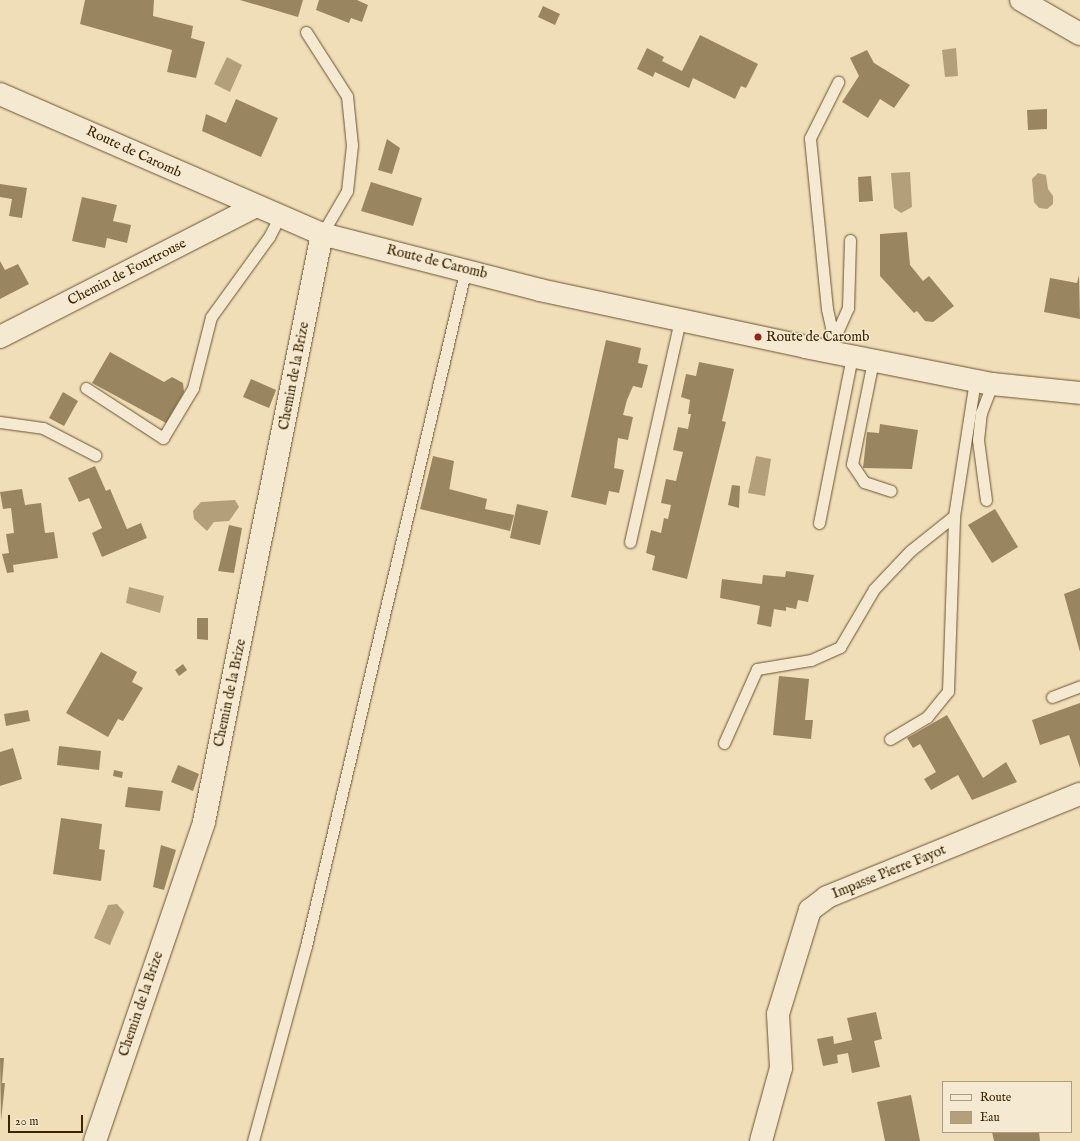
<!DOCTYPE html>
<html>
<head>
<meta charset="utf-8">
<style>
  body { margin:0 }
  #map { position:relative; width:1080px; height:1141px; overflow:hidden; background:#f0deb8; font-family:"IM FELL English",serif }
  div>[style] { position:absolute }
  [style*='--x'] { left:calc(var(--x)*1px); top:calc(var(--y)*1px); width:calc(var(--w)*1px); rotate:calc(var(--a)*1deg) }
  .water>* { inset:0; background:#b39f7a }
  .building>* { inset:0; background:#9a8561 }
  .roads { filter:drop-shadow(0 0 1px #6a5330) drop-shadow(0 0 1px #6a5330) }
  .lane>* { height:11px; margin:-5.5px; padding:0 5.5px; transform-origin:5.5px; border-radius:5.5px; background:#f5ead1 }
  .street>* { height:22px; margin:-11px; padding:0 11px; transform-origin:11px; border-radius:11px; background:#f5ead1 }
  .secondary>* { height:22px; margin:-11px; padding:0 11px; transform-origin:11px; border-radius:11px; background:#f5ead1 }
  .dots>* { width:11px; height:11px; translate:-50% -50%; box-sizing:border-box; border:2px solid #f5ead1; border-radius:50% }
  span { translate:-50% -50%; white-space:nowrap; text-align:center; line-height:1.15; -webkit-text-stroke:3px #f5ead1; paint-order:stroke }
  .street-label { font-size:14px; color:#3d2503 }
  .poi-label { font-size:14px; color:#3d2503 }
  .left { translate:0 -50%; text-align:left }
  .legend { position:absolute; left:942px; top:1081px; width:130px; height:52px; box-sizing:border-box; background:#f5ead1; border:1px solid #ab9b7f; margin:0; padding:5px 7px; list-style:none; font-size:12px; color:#3d2503 }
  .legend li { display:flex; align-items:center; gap:8px; height:20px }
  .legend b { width:20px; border:1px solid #ab9b7f }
  .scale { position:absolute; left:8px; top:1115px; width:75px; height:18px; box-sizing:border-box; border:2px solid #3d2503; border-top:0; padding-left:5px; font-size:12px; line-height:14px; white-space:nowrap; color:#3d2503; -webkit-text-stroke:3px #f5ead1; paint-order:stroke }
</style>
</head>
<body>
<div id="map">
  <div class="water">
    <i style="clip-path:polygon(956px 48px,958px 76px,945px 77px,942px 50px)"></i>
    <i style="clip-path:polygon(227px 57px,242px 65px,230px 92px,214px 84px)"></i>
    <i style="clip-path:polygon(910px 172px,912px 207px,901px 213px,894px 208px,891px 173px)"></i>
    <i style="clip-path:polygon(1038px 173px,1046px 175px,1048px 189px,1053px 196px,1053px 204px,1047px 209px,1039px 208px,1034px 202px,1032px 179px)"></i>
    <i style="clip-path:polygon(756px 456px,771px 459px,765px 496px,748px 493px)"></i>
    <i style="clip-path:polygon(235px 500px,239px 507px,229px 521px,214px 522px,207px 531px,194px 519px,193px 511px,201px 502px)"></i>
    <i style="clip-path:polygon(129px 587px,164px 596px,160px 613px,126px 603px)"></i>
    <i style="clip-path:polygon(108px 905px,117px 904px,124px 912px,110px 945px,94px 938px)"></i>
  </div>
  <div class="building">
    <i style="clip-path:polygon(85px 0,154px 0,153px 16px,193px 26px,191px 38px,205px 42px,196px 78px,167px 72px,172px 50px,80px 24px)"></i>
    <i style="clip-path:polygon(240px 0,303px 0,298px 17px)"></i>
    <i style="clip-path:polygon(319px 0,357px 0,368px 5px,362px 22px,351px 18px,349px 23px,316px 10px)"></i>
    <i style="clip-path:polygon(543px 6px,560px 14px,555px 25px,538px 17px)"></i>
    <i style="clip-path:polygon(700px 35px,758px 64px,746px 88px,741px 86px,735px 99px,693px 78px,689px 88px,655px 72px,653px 77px,637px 69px,647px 48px,664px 57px,662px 61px,682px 71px)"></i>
    <i style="clip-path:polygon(867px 50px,874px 63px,910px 85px,894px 108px,880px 99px,868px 118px,842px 102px,859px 76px,850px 58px)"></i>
    <i style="clip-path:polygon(236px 99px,278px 118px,261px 157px,202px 131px,206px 114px,226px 123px)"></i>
    <i style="clip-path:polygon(1047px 109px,1047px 129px,1028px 130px,1027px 110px)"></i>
    <i style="clip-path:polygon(387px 139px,400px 148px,392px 174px,378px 170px)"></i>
    <i style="clip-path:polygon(871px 176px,873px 201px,859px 202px,858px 177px)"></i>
    <i style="clip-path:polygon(371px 182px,422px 198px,413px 226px,361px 211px)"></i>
    <i style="clip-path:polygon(0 184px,27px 188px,22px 218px,9px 216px,12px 199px,0 197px)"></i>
    <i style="clip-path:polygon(82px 197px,117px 205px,113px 221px,131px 225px,127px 243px,107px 238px,105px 248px,72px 241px)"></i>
    <i style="clip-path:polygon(907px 232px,910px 265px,923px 281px,929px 276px,954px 306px,933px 322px,925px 321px,917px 311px,914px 313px,880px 276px,880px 234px)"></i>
    <i style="clip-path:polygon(0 261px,5px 270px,18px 264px,29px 284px,0 299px)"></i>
    <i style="clip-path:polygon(1079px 275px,1080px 319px,1044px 312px,1050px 278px,1077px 283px)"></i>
    <i style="clip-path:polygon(606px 340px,641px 348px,638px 363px,648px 365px,642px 388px,633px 386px,627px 400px,623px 415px,633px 417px,628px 440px,618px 438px,614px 468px,624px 470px,619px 493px,609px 491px,606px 505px,571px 497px)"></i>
    <i style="clip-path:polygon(110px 352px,164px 382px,172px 377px,183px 383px,184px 392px,166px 423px,92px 383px)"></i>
    <i style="clip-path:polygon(699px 362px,734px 369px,722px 421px,726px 422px,687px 579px,652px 570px,655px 556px,646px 553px,651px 530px,661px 533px,664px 518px,668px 519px,671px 505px,661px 503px,666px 479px,676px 481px,683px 452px,673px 450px,678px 427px,688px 429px,691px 414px,688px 414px,690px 400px,681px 397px,686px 374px,696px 376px)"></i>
    <i style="clip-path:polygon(251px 379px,276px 390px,269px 408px,243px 397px)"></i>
    <i style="clip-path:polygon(63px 392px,78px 401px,64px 426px,49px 418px)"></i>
    <i style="clip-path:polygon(880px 424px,918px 430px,912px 469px,863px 468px,867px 432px,879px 433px)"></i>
    <i style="clip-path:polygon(433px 456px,454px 461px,448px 497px,449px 489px,487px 499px,485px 509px,514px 515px,510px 531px,420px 509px)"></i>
    <i style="clip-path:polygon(95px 466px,106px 491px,110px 489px,127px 529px,141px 523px,147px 538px,102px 557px,92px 533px,102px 528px,89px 498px,79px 502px,68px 478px)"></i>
    <i style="clip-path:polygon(732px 485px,740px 486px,739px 508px,728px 505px)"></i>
    <i style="clip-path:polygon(22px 489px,25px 505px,41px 503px,45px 533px,54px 532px,58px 558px,13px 565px,14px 572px,7px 573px,2px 554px,9px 553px,6px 534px,14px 533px,11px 508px,3px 509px,0 492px)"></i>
    <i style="clip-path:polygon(517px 504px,548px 511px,540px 545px,510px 538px)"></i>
    <i style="clip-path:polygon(995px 509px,1018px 547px,992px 563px,968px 525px)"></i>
    <i style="clip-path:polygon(229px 525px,242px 528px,234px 573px,218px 571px)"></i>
    <i style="clip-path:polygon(786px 571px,814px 575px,808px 602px,798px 600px,796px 609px,786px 607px,786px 611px,774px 609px,771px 627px,757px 624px,760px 606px,720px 598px,722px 579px,762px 584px,763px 575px,785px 577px)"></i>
    <i style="clip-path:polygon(1080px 588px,1080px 652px,1064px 594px)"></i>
    <i style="clip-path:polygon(197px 618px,208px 618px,208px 640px,197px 639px)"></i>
    <i style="clip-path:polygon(101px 652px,137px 672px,132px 682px,143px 688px,123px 721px,118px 719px,108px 737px,66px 713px)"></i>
    <i style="clip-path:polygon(183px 664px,187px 670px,179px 676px,175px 670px)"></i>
    <i style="clip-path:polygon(779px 676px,809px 679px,805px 720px,813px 720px,811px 739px,773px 735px)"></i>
    <i style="clip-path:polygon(1080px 703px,1080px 768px,1069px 735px,1040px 745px,1032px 720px)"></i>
    <i style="clip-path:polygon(28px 710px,30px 721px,6px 726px,4px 714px)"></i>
    <i style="clip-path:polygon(947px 715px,983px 778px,1006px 762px,1017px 782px,972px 800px,958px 775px,931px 790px,924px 779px,936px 772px,920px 744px,913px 748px,907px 738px)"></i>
    <i style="clip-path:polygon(59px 746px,101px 751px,99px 770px,57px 765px)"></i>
    <i style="clip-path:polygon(13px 748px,22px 779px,0 786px,0 752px)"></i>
    <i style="clip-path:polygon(178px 765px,199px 774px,193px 791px,171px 782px)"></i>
    <i style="clip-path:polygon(114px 770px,123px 772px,122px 778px,113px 776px)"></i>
    <i style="clip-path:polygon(128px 787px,163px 791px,160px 811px,125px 807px)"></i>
    <i style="clip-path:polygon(61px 818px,102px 824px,99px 849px,105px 850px,101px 881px,53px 874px)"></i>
    <i style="clip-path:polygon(161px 845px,176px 850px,164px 890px,153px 887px)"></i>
    <i style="clip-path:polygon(876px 1012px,882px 1039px,874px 1041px,880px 1067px,852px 1073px,848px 1053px,837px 1055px,838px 1063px,823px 1066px,817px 1039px,833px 1036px,834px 1044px,852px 1040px,847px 1018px)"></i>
    <i style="clip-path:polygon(0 1058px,4px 1058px,2px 1083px,5px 1083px,1px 1121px)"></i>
    <i style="clip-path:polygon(911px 1095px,920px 1141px,885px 1141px,877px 1102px)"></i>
    <i style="clip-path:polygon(992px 1132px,1039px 1132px,1040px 1141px,994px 1141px)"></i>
  </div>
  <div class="roads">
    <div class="lane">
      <i style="--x:306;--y:32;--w:76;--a:57.4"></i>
      <i style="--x:347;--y:96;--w:49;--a:84.2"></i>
      <i style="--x:352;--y:145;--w:46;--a:96.2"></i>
      <i style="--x:347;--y:191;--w:50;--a:120.2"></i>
      <i style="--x:834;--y:339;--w:34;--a:-66"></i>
      <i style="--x:848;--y:308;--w:68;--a:-88.3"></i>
      <i style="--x:837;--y:354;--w:46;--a:-102.5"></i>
      <i style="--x:827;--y:309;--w:172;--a:-95.7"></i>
      <i style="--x:810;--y:138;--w:63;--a:-63.4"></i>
      <i style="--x:873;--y:361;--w:105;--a:101.5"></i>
      <i style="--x:852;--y:464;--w:22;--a:56"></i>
      <i style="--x:864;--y:482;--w:28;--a:18"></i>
      <i style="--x:86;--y:388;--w:92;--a:33"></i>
      <i style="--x:163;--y:438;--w:58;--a:-59"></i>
      <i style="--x:193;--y:388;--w:73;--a:-75.8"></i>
      <i style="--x:211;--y:317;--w:99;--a:-54.1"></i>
      <i style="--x:269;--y:237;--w:22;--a:-63"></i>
      <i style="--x:0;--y:422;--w:43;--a:7.9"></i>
      <i style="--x:43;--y:428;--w:59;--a:27.4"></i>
      <i style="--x:986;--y:500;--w:61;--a:-97.6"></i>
      <i style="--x:978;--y:440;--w:27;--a:-84"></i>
      <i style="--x:981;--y:413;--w:31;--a:-69"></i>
      <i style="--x:819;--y:523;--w:169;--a:-78.8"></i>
      <i style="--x:630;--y:542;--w:228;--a:-77.3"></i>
      <i style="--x:1052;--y:697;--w:30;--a:-21"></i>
      <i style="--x:890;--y:739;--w:43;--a:-30.7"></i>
      <i style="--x:927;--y:717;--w:33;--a:-51"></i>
      <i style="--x:948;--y:691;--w:175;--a:-88"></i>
      <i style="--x:724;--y:743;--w:81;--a:-66"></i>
      <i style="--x:757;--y:669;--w:55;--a:-9.5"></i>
      <i style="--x:811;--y:660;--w:32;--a:-24"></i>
      <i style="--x:840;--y:647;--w:67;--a:-59.6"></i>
      <i style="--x:874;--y:589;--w:52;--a:-46.5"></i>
      <i style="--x:910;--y:551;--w:56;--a:-38.5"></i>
      <i style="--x:954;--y:516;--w:137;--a:-81.2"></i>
      <i style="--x:253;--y:1141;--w:202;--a:-74.8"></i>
      <i style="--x:306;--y:946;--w:697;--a:-76.72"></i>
    </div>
    <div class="street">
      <i style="--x:0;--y:337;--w:285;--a:-27.1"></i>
      <i style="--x:95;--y:1141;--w:337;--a:-71.1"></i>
      <i style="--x:204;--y:822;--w:600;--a:-78.65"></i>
      <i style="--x:761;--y:1141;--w:76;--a:-74.7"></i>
      <i style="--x:781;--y:1068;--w:54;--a:-93.2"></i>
      <i style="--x:778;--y:1014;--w:109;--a:-72.9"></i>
      <i style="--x:810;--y:910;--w:21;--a:-37"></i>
      <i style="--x:827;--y:897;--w:273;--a:-22.2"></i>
    </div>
    <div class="secondary">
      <i style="--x:1021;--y:0;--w:68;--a:30"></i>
      <i style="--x:0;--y:94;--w:351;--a:23.5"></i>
      <i style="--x:322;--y:234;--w:225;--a:14.4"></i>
      <i style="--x:540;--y:290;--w:271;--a:12.1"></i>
      <i style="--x:805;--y:347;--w:191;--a:11.2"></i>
      <i style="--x:992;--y:384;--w:88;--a:5.8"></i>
    </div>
  </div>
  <div class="dots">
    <i style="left:758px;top:337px;background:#8f2418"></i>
  </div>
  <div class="street-label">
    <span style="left:134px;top:152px;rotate:25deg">Route de Caromb</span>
    <span style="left:437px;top:262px;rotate:14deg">Route de Caromb</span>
    <span style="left:127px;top:272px;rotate:-27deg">Chemin de Fourtrouse</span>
    <span style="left:294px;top:376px;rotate:-79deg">Chemin de la Brize</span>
    <span style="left:230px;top:693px;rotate:-78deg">Chemin de la Brize</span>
    <span style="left:889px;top:872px;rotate:-22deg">Impasse Pierre Fayot</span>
    <span style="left:141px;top:1004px;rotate:-71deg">Chemin de la Brize</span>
  </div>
  <div class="poi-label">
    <span class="left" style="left:766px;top:337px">Route de Caromb</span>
  </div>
  <ul class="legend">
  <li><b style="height:5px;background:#f5ead1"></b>Route</li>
  <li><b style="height:11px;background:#b39f7a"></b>Eau</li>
  </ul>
  <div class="scale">20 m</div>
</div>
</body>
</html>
